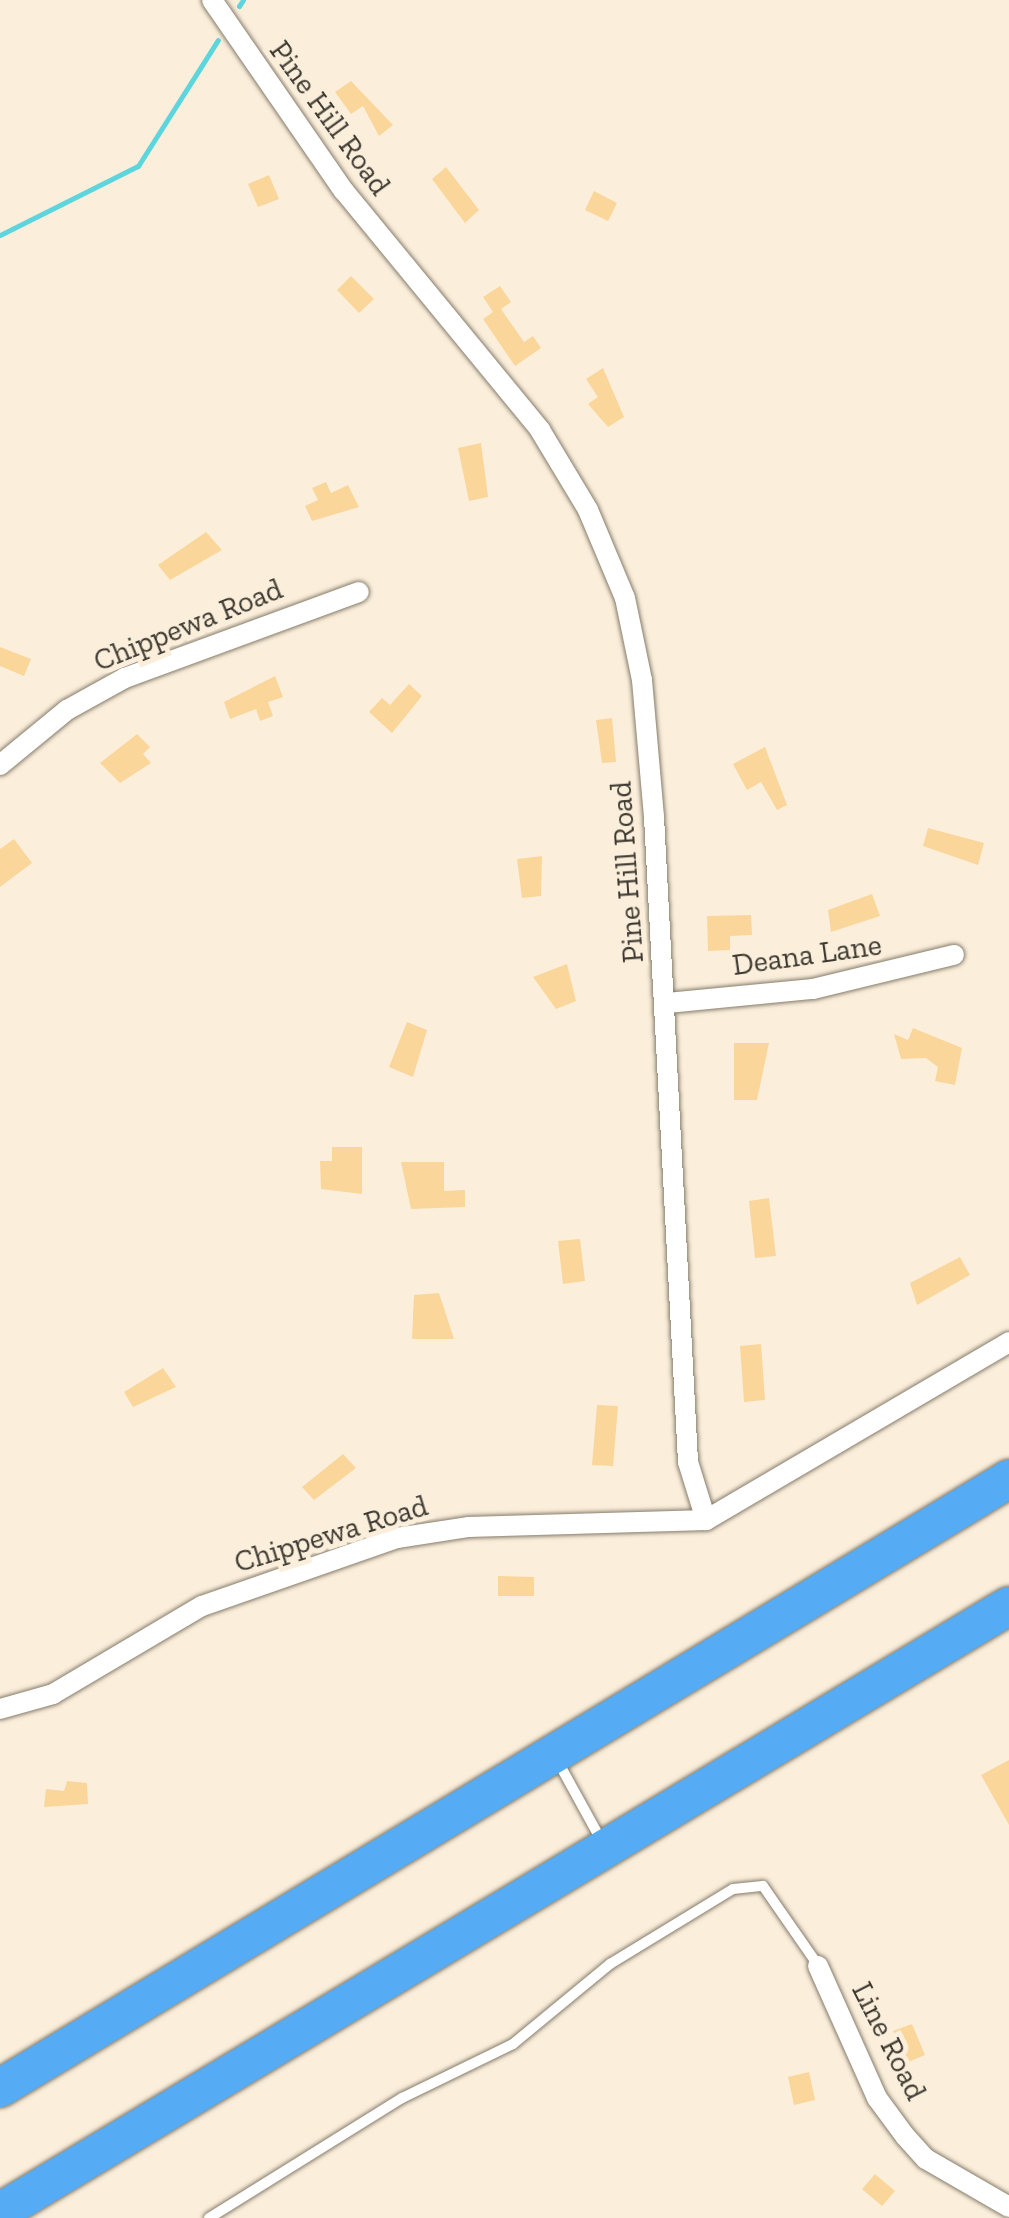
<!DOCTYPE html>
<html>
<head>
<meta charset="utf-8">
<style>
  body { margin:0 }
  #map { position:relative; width:1009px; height:2218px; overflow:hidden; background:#fbefdc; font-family:"Zilla Slab",serif }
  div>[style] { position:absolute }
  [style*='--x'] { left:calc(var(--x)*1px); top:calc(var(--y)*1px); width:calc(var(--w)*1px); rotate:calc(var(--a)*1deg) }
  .stream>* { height:5px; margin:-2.5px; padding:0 2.5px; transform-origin:2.5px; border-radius:2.5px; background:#5dd5dd }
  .building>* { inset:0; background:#fad69a }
  .roads { filter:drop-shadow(0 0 2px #867c6b) drop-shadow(0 0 2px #867c6b) }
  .service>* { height:10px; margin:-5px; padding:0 5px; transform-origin:5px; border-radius:5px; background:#fff }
  .minor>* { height:20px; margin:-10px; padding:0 10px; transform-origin:10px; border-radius:10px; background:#fff }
  .motorway>* { height:38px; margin:-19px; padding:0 19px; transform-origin:19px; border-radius:19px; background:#55acf4 }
  span { translate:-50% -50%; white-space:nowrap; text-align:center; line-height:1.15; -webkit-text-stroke:10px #fbefdc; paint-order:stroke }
  .street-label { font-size:30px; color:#3d3931 }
</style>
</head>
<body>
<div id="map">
  <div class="stream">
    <i style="--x:239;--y:6;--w:7;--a:-56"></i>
    <i style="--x:0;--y:235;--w:154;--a:-26.6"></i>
    <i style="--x:138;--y:166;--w:149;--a:-57.6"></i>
  </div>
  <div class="building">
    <i style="clip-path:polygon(351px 81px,393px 125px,379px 136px,363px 106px,351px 114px,335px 92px)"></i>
    <i style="clip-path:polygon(446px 167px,479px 210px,465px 223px,432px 179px)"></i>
    <i style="clip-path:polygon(269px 175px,279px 199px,258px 207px,248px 184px)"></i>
    <i style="clip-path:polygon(594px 191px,617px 203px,608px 221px,585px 210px)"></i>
    <i style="clip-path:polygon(351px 276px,374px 299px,359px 313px,337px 290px)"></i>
    <i style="clip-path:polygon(500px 286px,511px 302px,501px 309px,524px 342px,533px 336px,541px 348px,515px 366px,483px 319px,493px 312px,483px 297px)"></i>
    <i style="clip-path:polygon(603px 368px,624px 417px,608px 427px,588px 404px,598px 397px,586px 379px)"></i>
    <i style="clip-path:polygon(481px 443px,488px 497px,469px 501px,458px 448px)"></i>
    <i style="clip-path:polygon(326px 482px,331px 493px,348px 485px,359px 507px,312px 521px,305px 506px,318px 500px,312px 488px)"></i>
    <i style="clip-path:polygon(206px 532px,222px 550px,170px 580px,158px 565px)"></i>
    <i style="clip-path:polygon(0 647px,31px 659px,24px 676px,0 666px)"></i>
    <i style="clip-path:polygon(275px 676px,283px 697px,268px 702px,273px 716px,260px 721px,256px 709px,230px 719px,224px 702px)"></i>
    <i style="clip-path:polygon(409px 684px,422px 696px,392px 733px,369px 712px,382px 698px,390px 705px)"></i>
    <i style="clip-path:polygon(612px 718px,616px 762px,602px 763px,596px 720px)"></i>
    <i style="clip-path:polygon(137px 734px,150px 747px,143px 754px,151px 763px,120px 783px,100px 763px)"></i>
    <i style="clip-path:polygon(765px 747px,787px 805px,777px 810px,761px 782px,747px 790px,733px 764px)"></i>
    <i style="clip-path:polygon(928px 828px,984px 843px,978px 865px,923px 846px)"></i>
    <i style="clip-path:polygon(14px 839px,32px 863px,0 887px,0 849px)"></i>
    <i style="clip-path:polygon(542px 856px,541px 896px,522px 898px,517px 859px)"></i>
    <i style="clip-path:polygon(872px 894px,880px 916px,831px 932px,828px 910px)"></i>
    <i style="clip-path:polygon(751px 915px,752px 935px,730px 936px,730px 950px,708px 951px,707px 916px)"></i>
    <i style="clip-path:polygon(567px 964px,576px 1001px,556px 1009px,533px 977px)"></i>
    <i style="clip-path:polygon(407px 1022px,427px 1030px,413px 1077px,389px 1067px)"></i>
    <i style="clip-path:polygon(913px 1028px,962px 1048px,955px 1085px,935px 1081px,938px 1067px,926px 1058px,901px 1059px,894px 1034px,908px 1040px)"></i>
    <i style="clip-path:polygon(734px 1043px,769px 1043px,757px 1100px,734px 1100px)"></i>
    <i style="clip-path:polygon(332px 1147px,362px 1147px,362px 1194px,321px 1189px,320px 1161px,332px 1161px)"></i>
    <i style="clip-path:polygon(401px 1162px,444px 1162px,444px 1191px,465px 1190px,465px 1207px,411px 1209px)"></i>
    <i style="clip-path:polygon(769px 1198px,776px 1256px,755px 1258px,749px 1201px)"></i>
    <i style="clip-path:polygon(580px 1239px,585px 1281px,563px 1284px,558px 1241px)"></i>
    <i style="clip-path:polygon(960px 1257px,970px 1275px,917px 1305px,910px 1283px)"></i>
    <i style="clip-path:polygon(439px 1293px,454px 1339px,412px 1339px,414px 1295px)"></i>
    <i style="clip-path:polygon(761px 1344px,765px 1400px,744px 1402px,740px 1346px)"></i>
    <i style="clip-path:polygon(163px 1368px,176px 1387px,133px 1407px,124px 1392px)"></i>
    <i style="clip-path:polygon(597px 1405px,618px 1406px,613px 1466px,592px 1465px)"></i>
    <i style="clip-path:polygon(343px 1454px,356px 1468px,314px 1500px,302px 1487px)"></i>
    <i style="clip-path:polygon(498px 1576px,534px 1577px,534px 1596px,498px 1596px)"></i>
    <i style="clip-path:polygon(1009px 1760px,1009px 1825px,981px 1775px)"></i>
    <i style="clip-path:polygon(67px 1781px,87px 1783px,88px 1804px,44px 1807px,46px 1789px,64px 1791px)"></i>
    <i style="clip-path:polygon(912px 2024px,925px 2055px,906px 2063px,893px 2031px)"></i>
    <i style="clip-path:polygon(809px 2072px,815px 2100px,794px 2105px,788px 2077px)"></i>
    <i style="clip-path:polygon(875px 2174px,895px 2191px,882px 2206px,862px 2189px)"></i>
  </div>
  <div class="roads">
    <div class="service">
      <i style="--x:556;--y:1758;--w:94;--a:61.2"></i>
      <i style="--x:209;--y:2218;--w:227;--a:-31.9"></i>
      <i style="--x:402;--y:2098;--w:123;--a:-25.9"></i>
      <i style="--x:513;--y:2044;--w:126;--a:-39.5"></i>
      <i style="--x:610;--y:1964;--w:144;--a:-31.4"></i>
      <i style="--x:733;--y:1889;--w:30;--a:-6"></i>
      <i style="--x:763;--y:1886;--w:96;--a:55.2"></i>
    </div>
    <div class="minor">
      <i style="--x:212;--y:0;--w:232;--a:55.4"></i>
      <i style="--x:344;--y:191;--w:309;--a:50.6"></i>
      <i style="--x:540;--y:430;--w:93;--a:59"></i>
      <i style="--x:588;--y:510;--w:95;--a:67.2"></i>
      <i style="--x:625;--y:598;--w:84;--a:78.3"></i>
      <i style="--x:642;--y:680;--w:138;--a:85"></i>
      <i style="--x:654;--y:817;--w:646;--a:86.98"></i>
      <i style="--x:688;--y:1462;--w:61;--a:72.8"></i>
      <i style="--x:706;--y:1520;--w:351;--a:-30.4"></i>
      <i style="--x:0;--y:765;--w:87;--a:-39.4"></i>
      <i style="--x:67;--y:710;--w:66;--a:-28.9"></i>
      <i style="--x:125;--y:678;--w:249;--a:-20.2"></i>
      <i style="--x:667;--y:1003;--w:147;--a:-5.5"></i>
      <i style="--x:813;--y:989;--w:145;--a:-13.6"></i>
      <i style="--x:0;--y:1709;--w:55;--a:-15.8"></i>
      <i style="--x:53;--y:1694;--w:173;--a:-30.6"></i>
      <i style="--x:202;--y:1606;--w:207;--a:-19.2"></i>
      <i style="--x:397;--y:1538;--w:73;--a:-8.7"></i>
      <i style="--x:469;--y:1527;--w:237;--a:-1.7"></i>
      <i style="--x:818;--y:1966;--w:145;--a:65.9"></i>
      <i style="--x:877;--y:2098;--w:47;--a:53.6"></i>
      <i style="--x:905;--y:2136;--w:31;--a:48"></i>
      <i style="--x:926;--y:2159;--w:96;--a:30"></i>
    </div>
    <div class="motorway">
      <i style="--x:0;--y:2088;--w:1179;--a:-31.11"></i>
      <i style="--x:0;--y:2212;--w:1177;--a:-30.99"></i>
    </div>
  </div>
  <div class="street-label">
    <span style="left:330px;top:118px;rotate:54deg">Pine Hill Road</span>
    <span style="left:188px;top:625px;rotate:-22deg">Chippewa Road</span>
    <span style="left:627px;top:872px;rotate:-94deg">Pine Hill Road</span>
    <span style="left:807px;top:955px;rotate:-8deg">Deana Lane</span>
    <span style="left:331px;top:1534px;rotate:-17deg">Chippewa Road</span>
    <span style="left:889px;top:2041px;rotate:63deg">Line Road</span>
  </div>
</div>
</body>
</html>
